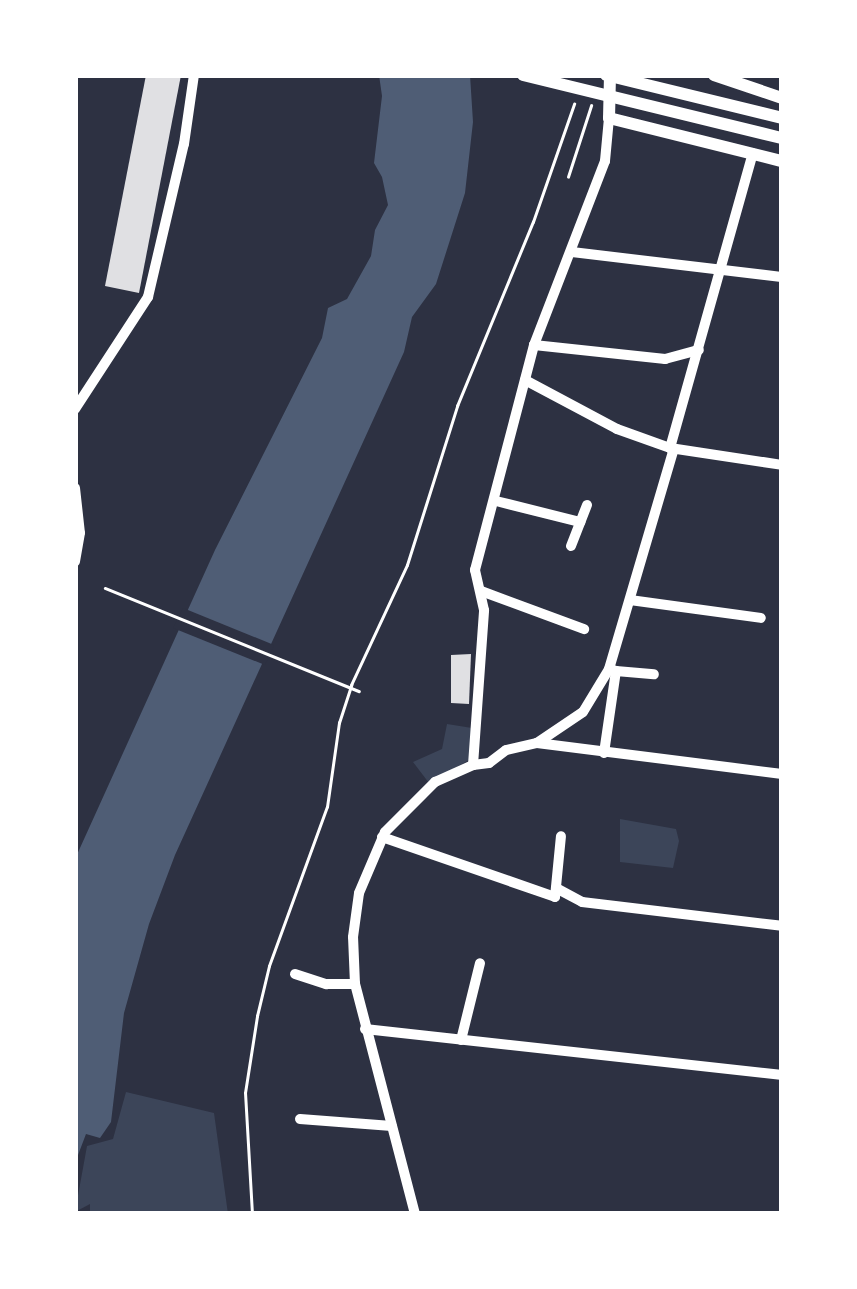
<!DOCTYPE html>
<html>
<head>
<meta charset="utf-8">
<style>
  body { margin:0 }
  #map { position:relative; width:857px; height:1289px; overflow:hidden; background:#2d3142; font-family:"Zilla Slab",serif }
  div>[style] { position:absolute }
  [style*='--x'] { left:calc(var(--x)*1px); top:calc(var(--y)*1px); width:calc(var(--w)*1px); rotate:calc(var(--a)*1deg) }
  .green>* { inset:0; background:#3c4559 }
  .water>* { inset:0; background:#4f5d75 }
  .pier>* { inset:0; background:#2d3142 }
  .building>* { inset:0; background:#e0e0e3 }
  .path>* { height:2.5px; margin:-1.25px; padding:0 1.25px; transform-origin:1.25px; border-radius:1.25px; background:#fff }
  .minor>* { height:10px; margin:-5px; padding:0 5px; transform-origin:5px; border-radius:5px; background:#fff }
  .tertiary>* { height:12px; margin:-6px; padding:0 6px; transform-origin:6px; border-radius:6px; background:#fff }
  span { translate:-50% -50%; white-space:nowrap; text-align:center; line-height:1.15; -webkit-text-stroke:8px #fff; paint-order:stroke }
  .frame { position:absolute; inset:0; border:78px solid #fff; pointer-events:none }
</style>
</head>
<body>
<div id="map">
  <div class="green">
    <i style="clip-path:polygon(447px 724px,472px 728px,469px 760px,429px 783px,413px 762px,442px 749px)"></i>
    <i style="clip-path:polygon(620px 819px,676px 829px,679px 841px,673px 868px,620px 862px)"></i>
    <i style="clip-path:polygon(126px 1092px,214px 1113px,228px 1214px,90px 1214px,90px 1204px,75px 1212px,87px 1146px,113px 1139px)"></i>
  </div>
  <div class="water">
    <i style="clip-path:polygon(379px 75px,470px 75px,473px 122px,465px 193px,436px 284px,412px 317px,404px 352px,175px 855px,149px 924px,124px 1013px,111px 1122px,100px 1138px,86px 1134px,75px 1163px,75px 859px,215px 550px,322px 338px,328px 308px,347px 299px,371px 256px,375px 230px,388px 205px,382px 177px,374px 163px,382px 96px)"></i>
  </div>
  <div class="pier">
    <i style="clip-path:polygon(183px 608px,274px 645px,265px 665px,173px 628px)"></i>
  </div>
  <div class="building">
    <i style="clip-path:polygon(146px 75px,181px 75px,139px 293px,105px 286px)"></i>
    <i style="clip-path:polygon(471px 654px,469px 704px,451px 703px,451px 655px)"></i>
  </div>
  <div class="path">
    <i style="--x:568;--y:177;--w:75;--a:-72.1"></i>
    <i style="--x:105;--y:588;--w:274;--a:22.1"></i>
    <i style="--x:252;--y:1214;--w:121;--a:-93.3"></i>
    <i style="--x:245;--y:1093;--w:78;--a:-81.1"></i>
    <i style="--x:257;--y:1016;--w:51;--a:-76.5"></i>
    <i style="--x:269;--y:966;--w:169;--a:-70"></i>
    <i style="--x:327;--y:807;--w:85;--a:-81.9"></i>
    <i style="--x:339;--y:723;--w:40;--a:-72"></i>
    <i style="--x:351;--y:685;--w:132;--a:-65"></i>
    <i style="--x:407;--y:565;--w:167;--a:-72.5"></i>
    <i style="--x:457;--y:406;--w:199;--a:-67.6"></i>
    <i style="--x:533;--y:222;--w:125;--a:-70.8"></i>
  </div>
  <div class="minor">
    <i style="--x:572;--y:252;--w:211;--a:6.8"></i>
    <i style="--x:534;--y:345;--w:132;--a:6.1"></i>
    <i style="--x:665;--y:359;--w:35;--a:-15"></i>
    <i style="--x:525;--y:380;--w:104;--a:28"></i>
    <i style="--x:617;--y:429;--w:56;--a:19.7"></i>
    <i style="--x:670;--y:448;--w:113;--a:8.6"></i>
    <i style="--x:75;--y:409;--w:134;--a:-56.9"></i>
    <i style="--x:148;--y:297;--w:157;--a:-76.8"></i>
    <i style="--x:184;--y:144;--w:70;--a:-81.8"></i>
    <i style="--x:670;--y:448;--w:306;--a:-74.3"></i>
    <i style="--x:75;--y:488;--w:45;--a:83.7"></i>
    <i style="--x:80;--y:533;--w:29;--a:100"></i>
    <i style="--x:496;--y:501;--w:87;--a:14"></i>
    <i style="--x:571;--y:546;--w:44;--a:-68.7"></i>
    <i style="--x:481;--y:591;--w:110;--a:20.3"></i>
    <i style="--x:630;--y:600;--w:132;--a:7.8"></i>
    <i style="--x:616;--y:671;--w:7;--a:-164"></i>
    <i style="--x:609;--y:669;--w:230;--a:-73.6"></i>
    <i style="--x:537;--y:743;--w:55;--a:-34"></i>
    <i style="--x:583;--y:712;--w:50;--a:-58.8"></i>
    <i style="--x:604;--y:753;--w:83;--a:-81.7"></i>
    <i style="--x:616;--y:671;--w:38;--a:5"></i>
    <i style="--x:473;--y:765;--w:155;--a:-85.9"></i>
    <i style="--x:484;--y:610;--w:41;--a:-102.7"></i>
    <i style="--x:475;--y:570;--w:233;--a:-75.3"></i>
    <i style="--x:534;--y:345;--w:197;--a:-68.9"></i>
    <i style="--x:605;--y:161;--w:43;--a:-84.7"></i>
    <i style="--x:382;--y:837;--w:183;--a:19.1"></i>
    <i style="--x:555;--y:897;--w:61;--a:-84.4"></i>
    <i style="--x:556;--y:888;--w:30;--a:28"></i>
    <i style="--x:582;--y:902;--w:201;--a:6.8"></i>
    <i style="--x:295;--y:974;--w:33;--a:18"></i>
    <i style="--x:326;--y:984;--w:29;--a:0"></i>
    <i style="--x:365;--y:1029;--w:420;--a:6.3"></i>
    <i style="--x:461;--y:1040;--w:79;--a:-76.1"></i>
    <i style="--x:300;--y:1119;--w:92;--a:4.4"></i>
    <i style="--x:415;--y:1214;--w:238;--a:-104.6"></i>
    <i style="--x:355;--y:984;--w:47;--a:-92.4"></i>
    <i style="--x:353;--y:937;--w:44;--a:-82.2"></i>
    <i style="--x:359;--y:893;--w:66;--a:-66.9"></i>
    <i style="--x:385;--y:832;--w:71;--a:-45"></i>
    <i style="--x:435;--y:782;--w:42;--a:-24.1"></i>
    <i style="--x:473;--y:765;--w:16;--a:-7"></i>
    <i style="--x:489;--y:763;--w:21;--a:-37"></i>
    <i style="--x:506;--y:750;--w:32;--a:-13"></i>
    <i style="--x:537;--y:743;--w:247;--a:7.2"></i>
  </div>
  <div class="tertiary">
    <i style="--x:523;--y:75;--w:267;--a:13.7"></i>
    <i style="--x:606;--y:75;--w:181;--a:13.7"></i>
    <i style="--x:610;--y:75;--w:43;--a:91.3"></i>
    <i style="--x:609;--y:118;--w:178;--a:14"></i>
    <i style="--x:714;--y:75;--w:72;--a:18.7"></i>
  </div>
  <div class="frame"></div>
</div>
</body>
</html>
